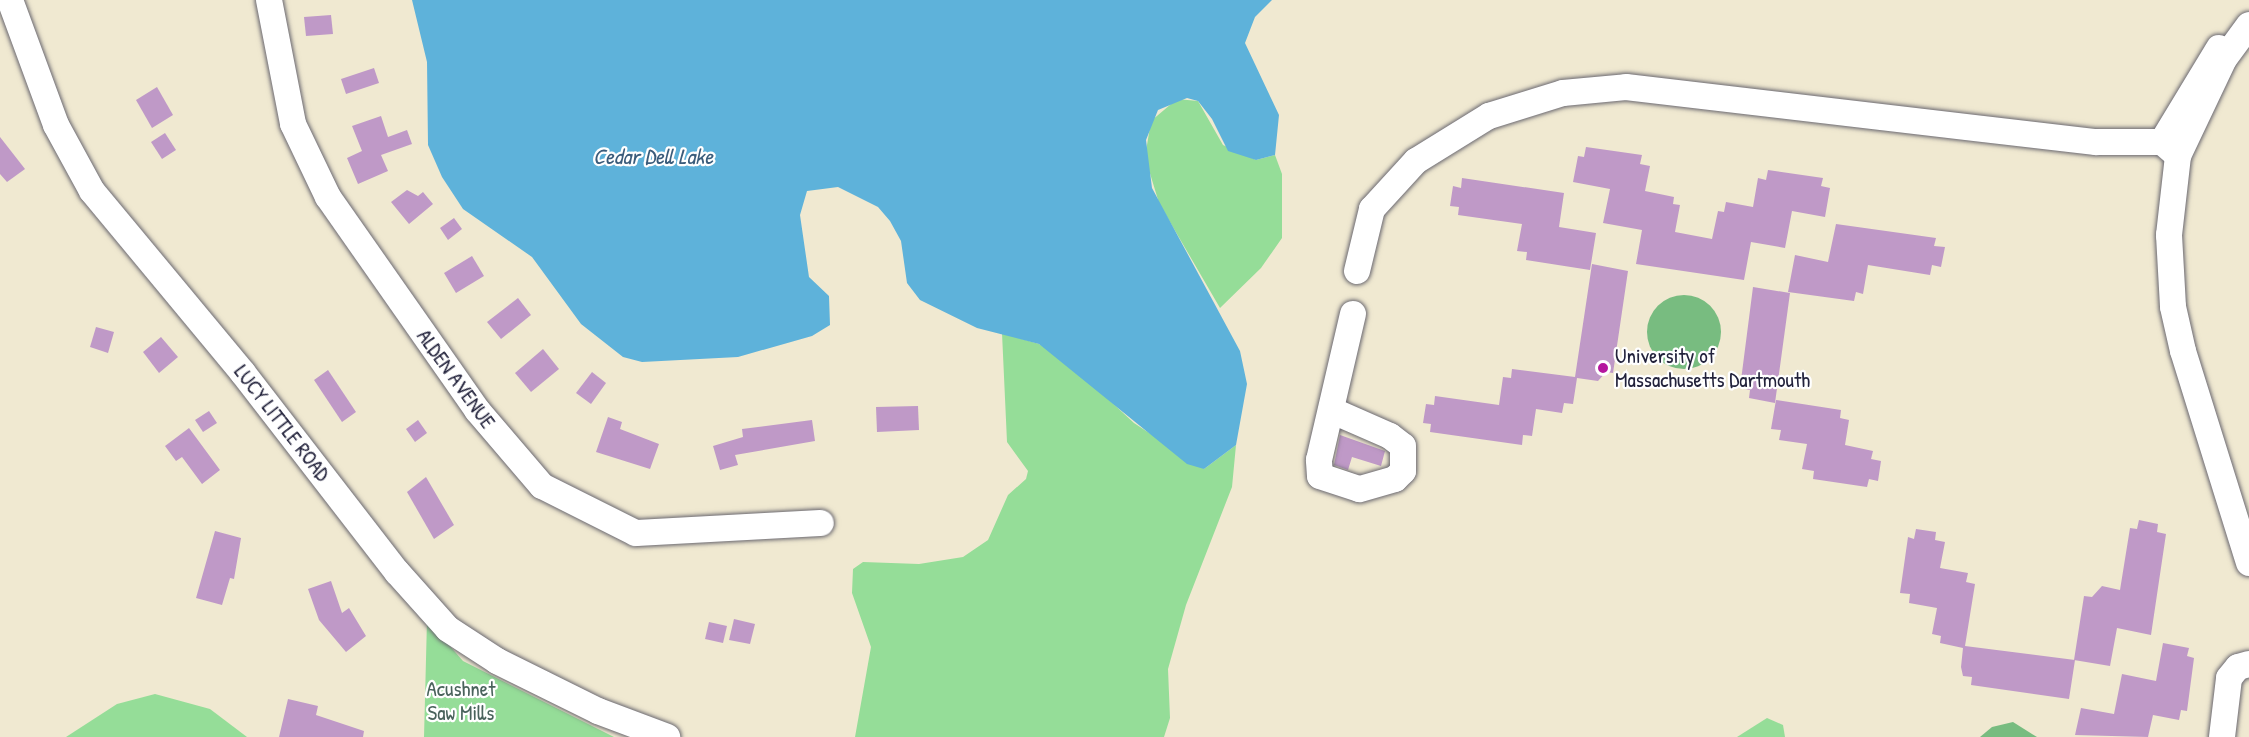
<!DOCTYPE html>
<html>
<head>
<meta charset="utf-8">
<style>
  body { margin:0 }
  #map { position:relative; width:2249px; height:737px; overflow:hidden; background:#f0e9d1; font-family:"Patrick Hand",sans-serif }
  div>[style] { position:absolute }
  [style*='--x'] { left:calc(var(--x)*1px); top:calc(var(--y)*1px); width:calc(var(--w)*1px); rotate:calc(var(--a)*1deg) }
  .green>* { inset:0; background:#95dd98 }
  .forest>* { inset:0; background:#78bc80 }
  .round { border-radius:50% }
  .water>* { inset:0; background:#5eb2da }
  .building>* { inset:0; background:#bf99c7 }
  .roads { filter:drop-shadow(0 0 2px #6a6870) drop-shadow(0 0 2px #6a6870) }
  .minor>* { height:26px; margin:-13px; padding:0 13px; transform-origin:13px; border-radius:13px; background:#fff }
  .dots>* { width:16px; height:16px; translate:-50% -50%; box-sizing:border-box; border:3px solid #fff; border-radius:50% }
  span { translate:-50% -50%; white-space:nowrap; text-align:center; line-height:1.15; -webkit-text-stroke:4.5px #fff; paint-order:stroke }
  .poi-label { font-size:21px; color:#22223b }
  .left { translate:0 -50%; text-align:left }
  .street-label { font-size:21px; color:#22223b }
  .park-label { font-size:21px; color:#4a635c }
  .water-label { font-size:22px; color:#3a5c7b; font-style:italic }
</style>
</head>
<body>
<div id="map">
  <div class="green">
    <i style="clip-path:polygon(1177px 99px,1198px 101px,1223px 145px,1256px 160px,1275px 155px,1282px 174px,1282px 238px,1261px 268px,1220px 308px,1159px 203px,1145px 157px,1151px 121px)"></i>
    <i style="clip-path:polygon(1002px 333px,1039px 344px,1069px 363px,1134px 423px,1204px 469px,1236px 445px,1232px 487px,1186px 605px,1168px 669px,1170px 718px,1164px 737px,855px 737px,871px 647px,852px 593px,853px 569px,863px 562px,919px 564px,963px 557px,988px 540px,1008px 495px,1026px 479px,1028px 471px,1007px 442px)"></i>
    <i style="clip-path:polygon(427px 620px,463px 661px,614px 737px,424px 737px)"></i>
    <i style="clip-path:polygon(155px 694px,210px 709px,247px 737px,66px 737px,117px 704px)"></i>
    <i style="clip-path:polygon(1767px 718px,1783px 725px,1785px 737px,1737px 737px)"></i>
  </div>
  <div class="forest">
    <i class="round" style="left:1647px;top:295px;width:74px;height:74px"></i>
    <i style="clip-path:polygon(2013px 722px,2037px 737px,1980px 737px,1992px 727px)"></i>
  </div>
  <div class="water">
    <i style="clip-path:polygon(412px 0,1272px 0,1255px 17px,1245px 43px,1279px 115px,1275px 155px,1256px 160px,1228px 151px,1212px 119px,1198px 101px,1187px 98px,1158px 110px,1146px 140px,1152px 188px,1240px 351px,1247px 384px,1236px 445px,1204px 469px,1187px 464px,1039px 344px,977px 328px,920px 300px,907px 283px,901px 241px,890px 221px,878px 207px,838px 187px,807px 191px,800px 215px,809px 277px,829px 296px,830px 325px,812px 336px,738px 357px,642px 362px,623px 357px,581px 324px,532px 257px,463px 209px,442px 177px,428px 145px,427px 62px)"></i>
  </div>
  <div class="building">
    <i style="clip-path:polygon(331px 15px,333px 34px,306px 36px,304px 17px)"></i>
    <i style="clip-path:polygon(374px 68px,379px 83px,346px 94px,341px 79px)"></i>
    <i style="clip-path:polygon(157px 87px,173px 115px,152px 128px,136px 100px)"></i>
    <i style="clip-path:polygon(381px 116px,388px 137px,407px 130px,412px 144px,381px 155px,388px 171px,358px 184px,347px 158px,362px 151px,352px 126px)"></i>
    <i style="clip-path:polygon(165px 133px,176px 150px,162px 159px,151px 142px)"></i>
    <i style="clip-path:polygon(0 137px,25px 169px,7px 182px,0 174px)"></i>
    <i style="clip-path:polygon(1586px 147px,1642px 155px,1640px 164px,1650px 166px,1645px 191px,1674px 197px,1673px 204px,1680px 205px,1675px 232px,1712px 239px,1718px 211px,1724px 212px,1726px 202px,1753px 207px,1758px 178px,1766px 180px,1768px 170px,1823px 178px,1821px 186px,1830px 188px,1825px 217px,1792px 211px,1785px 248px,1751px 242px,1744px 280px,1636px 264px,1642px 230px,1603px 223px,1610px 189px,1573px 182px,1578px 156px,1584px 157px)"></i>
    <i style="clip-path:polygon(1462px 178px,1564px 193px,1559px 227px,1596px 233px,1590px 270px,1526px 260px,1527px 252px,1517px 251px,1522px 224px,1458px 215px,1459px 207px,1450px 206px,1453px 186px,1461px 188px)"></i>
    <i style="clip-path:polygon(407px 190px,418px 196px,423px 192px,433px 204px,409px 224px,391px 202px)"></i>
    <i style="clip-path:polygon(454px 218px,462px 229px,448px 240px,440px 228px)"></i>
    <i style="clip-path:polygon(1836px 224px,1936px 238px,1934px 246px,1945px 247px,1941px 267px,1932px 265px,1930px 275px,1868px 265px,1863px 294px,1856px 292px,1854px 301px,1788px 292px,1795px 255px,1828px 262px)"></i>
    <i style="clip-path:polygon(472px 256px,484px 276px,456px 293px,444px 273px)"></i>
    <i style="clip-path:polygon(1592px 264px,1628px 271px,1613px 373px,1606px 372px,1598px 381px,1577px 378px,1573px 404px,1564px 403px,1562px 413px,1536px 409px,1532px 436px,1523px 435px,1522px 445px,1430px 432px,1431px 424px,1423px 423px,1426px 404px,1434px 405px,1435px 396px,1499px 405px,1503px 377px,1511px 378px,1512px 369px,1575px 377px)"></i>
    <i style="clip-path:polygon(1753px 287px,1790px 293px,1775px 403px,1749px 398px,1750px 390px,1740px 388px)"></i>
    <i style="clip-path:polygon(518px 298px,531px 315px,501px 339px,487px 322px)"></i>
    <i style="clip-path:polygon(96px 327px,114px 332px,108px 353px,90px 347px)"></i>
    <i style="clip-path:polygon(161px 337px,178px 357px,159px 373px,143px 352px)"></i>
    <i style="clip-path:polygon(543px 349px,559px 369px,531px 392px,515px 373px)"></i>
    <i style="clip-path:polygon(328px 370px,356px 412px,342px 422px,314px 380px)"></i>
    <i style="clip-path:polygon(592px 372px,606px 383px,591px 404px,576px 393px)"></i>
    <i style="clip-path:polygon(1776px 400px,1841px 410px,1840px 418px,1849px 420px,1845px 445px,1873px 451px,1871px 459px,1881px 461px,1878px 481px,1869px 479px,1867px 487px,1813px 479px,1814px 471px,1802px 469px,1807px 444px,1779px 440px,1781px 430px,1771px 429px)"></i>
    <i style="clip-path:polygon(918px 406px,919px 430px,877px 432px,876px 407px)"></i>
    <i style="clip-path:polygon(209px 411px,217px 423px,203px 432px,195px 420px)"></i>
    <i style="clip-path:polygon(608px 417px,622px 422px,620px 429px,659px 444px,650px 469px,596px 452px)"></i>
    <i style="clip-path:polygon(418px 420px,427px 433px,415px 442px,406px 429px)"></i>
    <i style="clip-path:polygon(812px 420px,815px 441px,735px 455px,738px 465px,720px 470px,713px 446px,743px 437px,742px 429px)"></i>
    <i style="clip-path:polygon(189px 428px,220px 470px,202px 484px,182px 457px,176px 461px,165px 446px)"></i>
    <i style="clip-path:polygon(1340px 435px,1385px 451px,1381px 466px,1352px 457px,1348px 470px,1334px 465px)"></i>
    <i style="clip-path:polygon(426px 477px,454px 525px,434px 539px,407px 492px)"></i>
    <i style="clip-path:polygon(2139px 520px,2158px 524px,2157px 532px,2166px 534px,2151px 635px,2117px 628px,2110px 666px,2074px 660px,2084px 596px,2092px 597px,2102px 586px,2120px 590px,2130px 528px,2137px 529px)"></i>
    <i style="clip-path:polygon(1916px 529px,1936px 532px,1935px 540px,1945px 542px,1940px 568px,1968px 573px,1966px 582px,1975px 584px,1965px 646px,2075px 660px,2069px 699px,1971px 685px,1972px 677px,1963px 676px,1961px 667px,1963px 648px,1940px 643px,1941px 636px,1932px 634px,1937px 608px,1909px 603px,1910px 594px,1900px 593px,1908px 537px,1914px 539px)"></i>
    <i style="clip-path:polygon(215px 531px,241px 538px,234px 579px,230px 578px,222px 605px,196px 598px)"></i>
    <i style="clip-path:polygon(331px 581px,342px 613px,349px 608px,366px 636px,346px 652px,319px 620px,308px 589px)"></i>
    <i style="clip-path:polygon(734px 619px,755px 624px,750px 644px,729px 640px)"></i>
    <i style="clip-path:polygon(709px 622px,727px 626px,723px 643px,705px 639px)"></i>
    <i style="clip-path:polygon(2163px 643px,2189px 648px,2187px 656px,2194px 658px,2187px 711px,2181px 710px,2179px 720px,2153px 715px,2148px 737px,2075px 735px,2081px 708px,2114px 714px,2122px 674px,2156px 681px)"></i>
    <i style="clip-path:polygon(288px 699px,318px 706px,316px 715px,364px 731px,363px 737px,279px 737px)"></i>
  </div>
  <div class="roads">
    <div class="minor">
      <i style="--x:10;--y:0;--w:133;--a:69.8"></i>
      <i style="--x:56;--y:125;--w:75;--a:61.4"></i>
      <i style="--x:92;--y:191;--w:236;--a:50.3"></i>
      <i style="--x:243;--y:373;--w:252;--a:52.3"></i>
      <i style="--x:397;--y:572;--w:76;--a:48.2"></i>
      <i style="--x:448;--y:629;--w:59;--a:33.1"></i>
      <i style="--x:497;--y:661;--w:113;--a:26.3"></i>
      <i style="--x:598;--y:711;--w:74;--a:20.6"></i>
      <i style="--x:269;--y:0;--w:126;--a:79"></i>
      <i style="--x:293;--y:124;--w:81;--a:64.4"></i>
      <i style="--x:328;--y:197;--w:260;--a:55"></i>
      <i style="--x:477;--y:410;--w:100;--a:49.5"></i>
      <i style="--x:542;--y:486;--w:105;--a:26.6"></i>
      <i style="--x:636;--y:533;--w:185;--a:-3.1"></i>
      <i style="--x:2249;--y:25;--w:42;--a:126.3"></i>
      <i style="--x:2224;--y:59;--w:107;--a:115.4"></i>
      <i style="--x:2178;--y:156;--w:80;--a:96.5"></i>
      <i style="--x:2169;--y:235;--w:72;--a:86.8"></i>
      <i style="--x:2173;--y:307;--w:45;--a:77.2"></i>
      <i style="--x:2183;--y:351;--w:222;--a:72.7"></i>
      <i style="--x:2162;--y:142;--w:110;--a:-58.8"></i>
      <i style="--x:1357;--y:271;--w:64;--a:-76.4"></i>
      <i style="--x:1372;--y:209;--w:65;--a:-47.5"></i>
      <i style="--x:1416;--y:161;--w:86;--a:-31.7"></i>
      <i style="--x:1489;--y:116;--w:77;--a:-17.3"></i>
      <i style="--x:1563;--y:93;--w:63;--a:-5.4"></i>
      <i style="--x:1626;--y:87;--w:473;--a:6.7"></i>
      <i style="--x:2096;--y:142;--w:66;--a:0"></i>
      <i style="--x:2162;--y:142;--w:21;--a:41"></i>
      <i style="--x:1333;--y:411;--w:62;--a:23.7"></i>
      <i style="--x:1390;--y:436;--w:16;--a:38"></i>
      <i style="--x:1403;--y:446;--w:25;--a:90"></i>
      <i style="--x:1403;--y:471;--w:11;--a:135"></i>
      <i style="--x:1395;--y:479;--w:37;--a:164"></i>
      <i style="--x:1359;--y:489;--w:41;--a:-161.6"></i>
      <i style="--x:1320;--y:476;--w:16;--a:-94"></i>
      <i style="--x:1319;--y:460;--w:150;--a:-76.9"></i>
      <i style="--x:2222;--y:737;--w:59;--a:-83.2"></i>
      <i style="--x:2229;--y:678;--w:14;--a:-51"></i>
      <i style="--x:2238;--y:667;--w:11;--a:-15"></i>
    </div>
  </div>
  <div class="dots">
    <i style="left:1603px;top:368px;background:#b5179e"></i>
  </div>
  <div class="poi-label">
    <span class="left" style="left:1615px;top:368px">University of<br>Massachusetts Dartmouth</span>
  </div>
  <div class="street-label">
    <span style="left:456px;top:379px;rotate:54deg">ALDEN AVENUE</span>
    <span style="left:282px;top:423px;rotate:52deg">LUCY LITTLE ROAD</span>
  </div>
  <div class="park-label">
    <span style="left:461px;top:701px">Acushnet<br>Saw Mills</span>
  </div>
  <div class="water-label">
    <span style="left:653px;top:157px">Cedar Dell Lake</span>
  </div>
</div>
</body>
</html>
